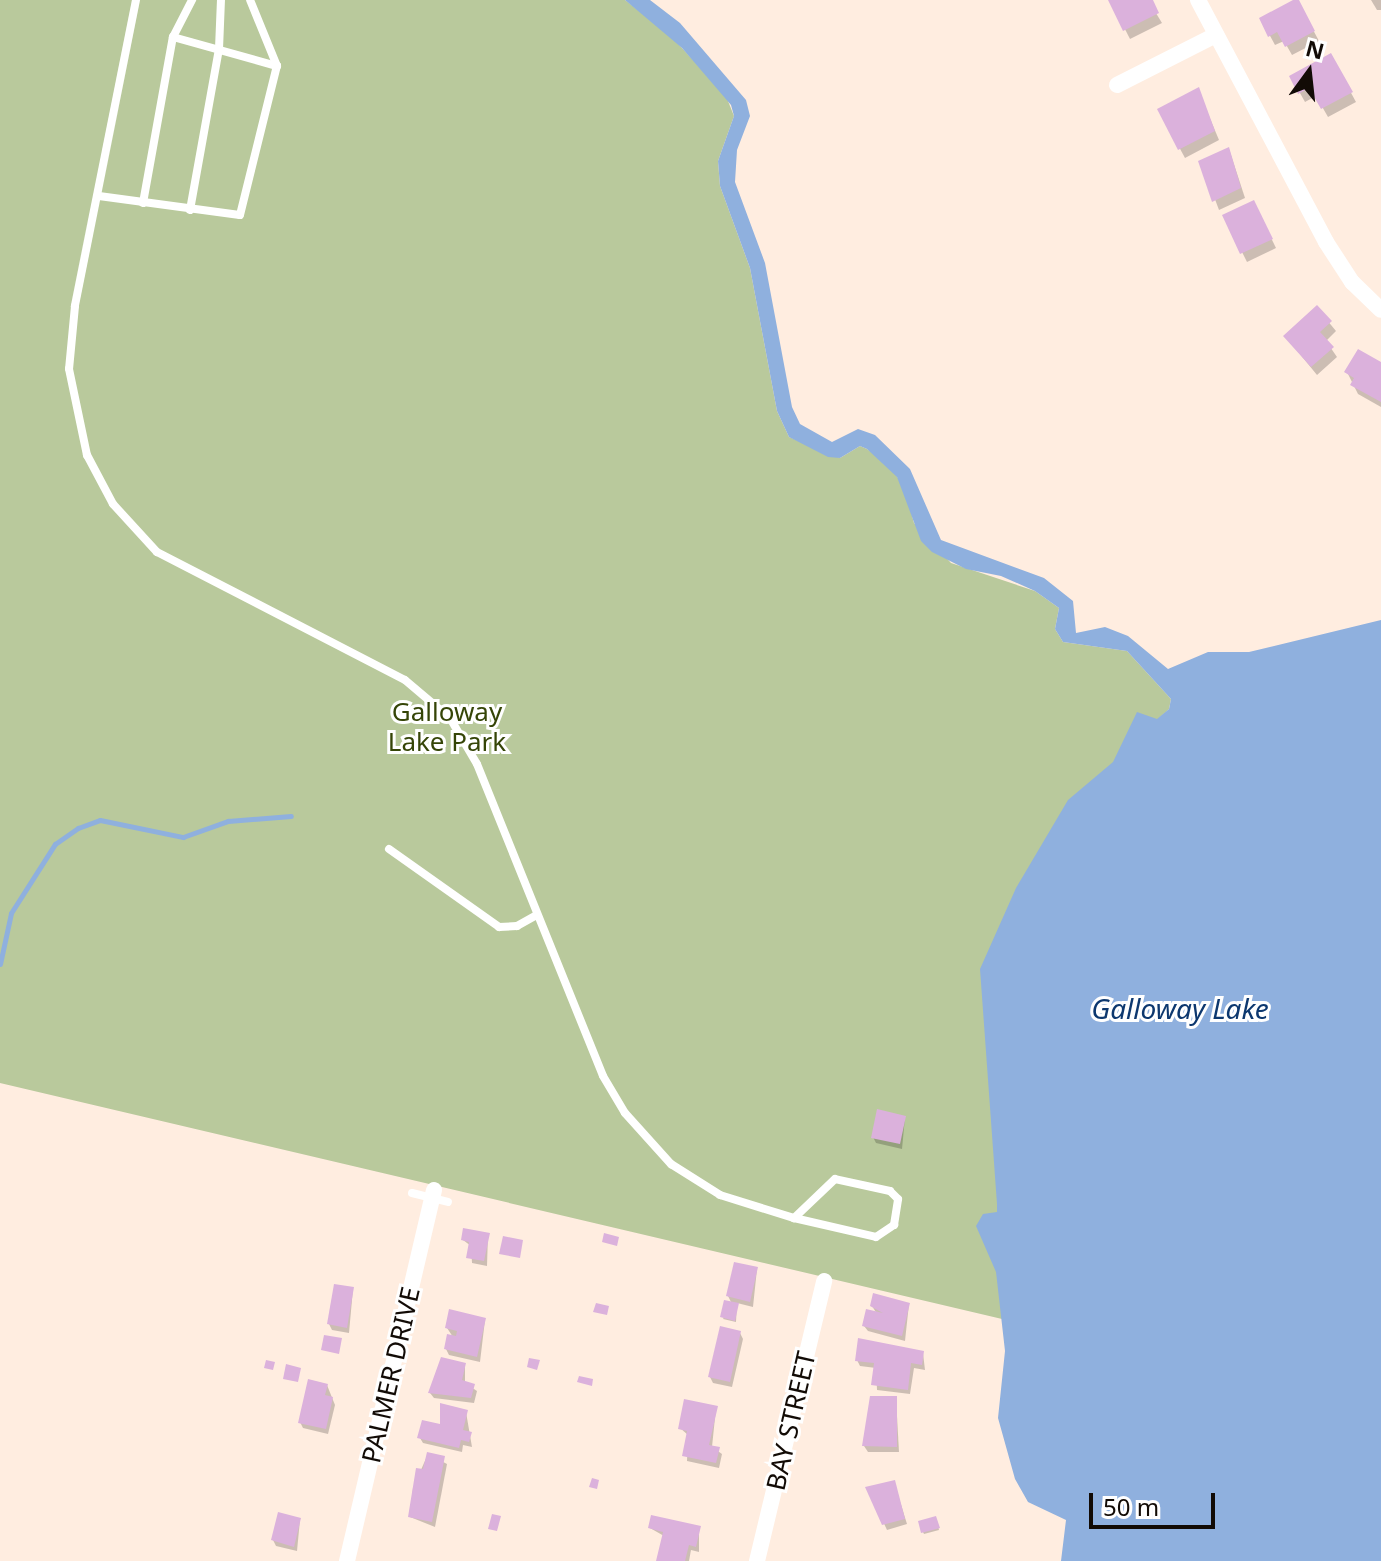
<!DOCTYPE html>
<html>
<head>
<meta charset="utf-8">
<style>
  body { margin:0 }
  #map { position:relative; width:1381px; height:1561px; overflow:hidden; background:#ffede0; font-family:"Noto Sans",sans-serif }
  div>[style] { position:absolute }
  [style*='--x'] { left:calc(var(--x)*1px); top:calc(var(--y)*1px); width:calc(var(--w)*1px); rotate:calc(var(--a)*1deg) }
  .green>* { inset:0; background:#b9c99c }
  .water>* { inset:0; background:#8fb0de }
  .shadow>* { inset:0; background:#0003 }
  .stream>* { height:5px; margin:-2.5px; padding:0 2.5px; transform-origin:2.5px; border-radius:2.5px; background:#8fb0de }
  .building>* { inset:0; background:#dbb1dc }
  .lane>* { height:8px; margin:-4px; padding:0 4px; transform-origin:4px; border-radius:4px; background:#fff }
  .street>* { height:16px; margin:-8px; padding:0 8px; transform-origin:8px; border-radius:8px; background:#fff }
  span { translate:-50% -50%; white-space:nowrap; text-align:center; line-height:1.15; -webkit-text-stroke:6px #fff; paint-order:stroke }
  .park-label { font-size:26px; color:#354507 }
  .street-label { font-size:26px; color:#120b06 }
  .water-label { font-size:28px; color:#0d386f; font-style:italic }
  .north { position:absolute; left:1269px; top:32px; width:80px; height:80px; -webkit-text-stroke:6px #fff; paint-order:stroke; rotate:15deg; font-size:22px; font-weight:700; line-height:32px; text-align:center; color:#120b06 }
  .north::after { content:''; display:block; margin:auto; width:28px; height:36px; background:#120b06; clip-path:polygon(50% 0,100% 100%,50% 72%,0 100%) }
  .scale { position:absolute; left:1089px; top:1493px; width:126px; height:36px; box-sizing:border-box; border:4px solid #120b06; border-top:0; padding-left:10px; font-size:24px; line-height:28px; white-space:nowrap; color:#120b06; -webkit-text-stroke:6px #fff; paint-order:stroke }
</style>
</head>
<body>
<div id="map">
  <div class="green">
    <i style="clip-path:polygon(0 0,625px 0,670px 35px,726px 96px,734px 116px,718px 161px,720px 186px,750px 268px,777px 411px,789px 437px,840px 458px,860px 446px,867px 449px,892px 468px,905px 490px,914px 523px,951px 563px,1035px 591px,1059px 608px,1055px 629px,1063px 642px,1127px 651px,1171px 699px,1169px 709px,1157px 720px,1070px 1335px,0 1083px)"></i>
  </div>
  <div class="water">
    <i style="clip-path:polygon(625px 0,650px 0,680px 23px,746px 100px,750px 116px,737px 150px,735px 182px,765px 263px,792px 407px,800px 424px,832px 442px,858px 429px,875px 435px,910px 469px,941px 540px,1044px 578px,1073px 601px,1076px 633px,1105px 627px,1128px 636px,1168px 669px,1208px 652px,1249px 652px,1381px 620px,1381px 1561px,1061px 1561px,1066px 1520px,1028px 1502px,1015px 1479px,998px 1418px,1005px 1351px,996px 1272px,976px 1226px,983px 1214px,997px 1212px,997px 1204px,980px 969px,1016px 888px,1068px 800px,1113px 762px,1137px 712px,1157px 719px,1169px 709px,1171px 699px,1127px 651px,1063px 642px,1055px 629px,1059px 608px,1035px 591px,1001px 576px,966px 569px,932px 552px,921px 541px,897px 477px,867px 449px,860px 446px,840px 458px,828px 457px,789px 437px,777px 411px,750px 268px,720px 186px,718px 161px,734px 116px,731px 105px,682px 48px)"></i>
  </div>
  <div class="shadow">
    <i style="clip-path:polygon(1110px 0,1148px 0,1162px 23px,1130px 39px)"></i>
    <i style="clip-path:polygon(1297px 0,1319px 41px,1292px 55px,1284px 41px,1275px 45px,1261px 19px)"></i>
    <i style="clip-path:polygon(1371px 0,1381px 0,1381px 10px,1377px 10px)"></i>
    <i style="clip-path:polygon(1331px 56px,1356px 102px,1328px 117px,1316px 96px,1305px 102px,1291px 77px)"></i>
    <i style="clip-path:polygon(1198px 90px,1219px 140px,1185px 158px,1159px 110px)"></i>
    <i style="clip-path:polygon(1229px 149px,1245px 198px,1219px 210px,1201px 162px)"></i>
    <i style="clip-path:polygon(1258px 211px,1276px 248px,1247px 262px,1224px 216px)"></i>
    <i style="clip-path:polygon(1317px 308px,1336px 331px,1326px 341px,1337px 357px,1317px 375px,1286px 337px)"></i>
    <i style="clip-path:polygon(1381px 364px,1381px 407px,1358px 394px,1347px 372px)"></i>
    <i style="clip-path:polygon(905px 1117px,902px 1149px,876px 1143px,873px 1137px)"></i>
    <i style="clip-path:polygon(488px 1235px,487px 1266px,472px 1263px,471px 1246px,463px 1240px)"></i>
    <i style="clip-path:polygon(757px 1269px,753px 1307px,737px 1303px,736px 1322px,723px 1319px,732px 1304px,728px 1296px)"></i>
    <i style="clip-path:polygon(353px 1289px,349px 1333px,332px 1330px,329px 1324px)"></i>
    <i style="clip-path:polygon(909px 1304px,905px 1341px,868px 1331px,864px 1326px,877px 1314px,872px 1306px)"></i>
    <i style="clip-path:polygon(485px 1320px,480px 1362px,449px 1355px,446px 1349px,453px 1337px,447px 1328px)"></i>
    <i style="clip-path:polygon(740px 1333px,743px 1339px,732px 1387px,713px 1383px,710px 1377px)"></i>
    <i style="clip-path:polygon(923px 1353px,925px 1370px,914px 1368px,910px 1394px,877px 1390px,876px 1368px,860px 1366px,857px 1360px)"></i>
    <i style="clip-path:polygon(465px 1364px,465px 1383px,477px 1391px,474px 1403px,434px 1398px,430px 1393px)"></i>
    <i style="clip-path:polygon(327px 1385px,335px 1405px,328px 1434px,303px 1428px,300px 1422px)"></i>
    <i style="clip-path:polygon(896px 1398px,899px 1452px,868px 1452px,864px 1446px)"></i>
    <i style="clip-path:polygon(716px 1408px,712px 1447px,722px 1454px,719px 1468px,687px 1461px,688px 1435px,680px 1428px)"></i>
    <i style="clip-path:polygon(466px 1412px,472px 1447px,463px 1445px,462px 1452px,423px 1443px,420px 1438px)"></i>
    <i style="clip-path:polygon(428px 1454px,447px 1464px,435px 1527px,410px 1517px,413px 1488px)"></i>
    <i style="clip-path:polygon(894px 1482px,907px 1524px,887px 1530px,868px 1489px)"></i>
    <i style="clip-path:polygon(300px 1520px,297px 1551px,276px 1546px,273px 1540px)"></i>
    <i style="clip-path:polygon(937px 1521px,939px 1530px,924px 1534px,923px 1532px)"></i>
    <i style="clip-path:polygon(650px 1528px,699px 1528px,699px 1552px,691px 1550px,689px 1561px,658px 1561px,664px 1536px)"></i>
  </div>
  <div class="stream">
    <i style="--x:0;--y:964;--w:52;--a:-77.8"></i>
    <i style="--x:11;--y:913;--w:82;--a:-57.5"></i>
    <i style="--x:55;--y:844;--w:28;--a:-35"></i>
    <i style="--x:78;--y:828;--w:23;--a:-20"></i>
    <i style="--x:100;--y:820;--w:85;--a:11.6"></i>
    <i style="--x:183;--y:837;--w:48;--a:-19.6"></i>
    <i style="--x:228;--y:821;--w:63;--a:-4.5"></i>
  </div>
  <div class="building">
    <i style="clip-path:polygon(1108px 0,1153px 0,1159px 13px,1123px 31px)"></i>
    <i style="clip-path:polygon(1293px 0,1299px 0,1315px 31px,1285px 47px,1277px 32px,1268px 37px,1259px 18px)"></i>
    <i style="clip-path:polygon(1331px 53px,1353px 92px,1321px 109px,1309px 88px,1298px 94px,1289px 76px)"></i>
    <i style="clip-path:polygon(1199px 87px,1215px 131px,1178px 150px,1157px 109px)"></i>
    <i style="clip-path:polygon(1229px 147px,1241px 188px,1212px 202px,1198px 161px)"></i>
    <i style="clip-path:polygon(1254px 200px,1273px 239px,1240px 254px,1222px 215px)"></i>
    <i style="clip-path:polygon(1317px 305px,1332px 321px,1320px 332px,1334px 347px,1311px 367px,1283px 336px)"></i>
    <i style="clip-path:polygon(1358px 349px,1381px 362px,1381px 402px,1350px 385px,1354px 378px,1344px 372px)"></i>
    <i style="clip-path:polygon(877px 1109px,906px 1116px,900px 1144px,871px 1138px)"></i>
    <i style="clip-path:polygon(463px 1228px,490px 1233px,484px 1261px,466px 1258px,469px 1242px,461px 1240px)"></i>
    <i style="clip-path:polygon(604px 1233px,619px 1237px,617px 1246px,602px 1242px)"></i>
    <i style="clip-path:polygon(503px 1236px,523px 1240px,520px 1258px,499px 1254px)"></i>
    <i style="clip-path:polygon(734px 1262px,758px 1267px,750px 1302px,726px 1296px)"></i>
    <i style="clip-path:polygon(334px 1284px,354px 1287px,347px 1328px,327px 1324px)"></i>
    <i style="clip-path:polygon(873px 1293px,910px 1303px,902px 1336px,862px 1326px,866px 1309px,883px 1313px,870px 1306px)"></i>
    <i style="clip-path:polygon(724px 1300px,739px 1303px,735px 1321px,720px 1317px)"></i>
    <i style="clip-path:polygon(596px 1303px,609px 1306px,607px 1315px,593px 1312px)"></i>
    <i style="clip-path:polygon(449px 1309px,486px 1318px,477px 1357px,444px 1349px,447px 1334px,456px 1336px,457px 1331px,445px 1328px)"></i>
    <i style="clip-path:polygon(720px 1326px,741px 1331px,730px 1382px,708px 1377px)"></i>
    <i style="clip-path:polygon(324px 1335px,342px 1338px,339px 1354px,321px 1350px)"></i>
    <i style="clip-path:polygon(858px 1338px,924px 1351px,922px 1365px,911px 1363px,908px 1390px,871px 1385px,874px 1363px,855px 1361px)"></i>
    <i style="clip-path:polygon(441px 1357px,466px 1363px,462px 1380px,475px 1384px,471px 1398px,428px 1393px)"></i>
    <i style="clip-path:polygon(529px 1358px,540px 1360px,537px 1370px,527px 1367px)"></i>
    <i style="clip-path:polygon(266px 1360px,275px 1362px,273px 1370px,264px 1368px)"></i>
    <i style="clip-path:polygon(286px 1364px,301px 1368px,298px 1382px,283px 1379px)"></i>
    <i style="clip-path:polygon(579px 1376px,593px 1379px,592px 1386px,577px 1382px)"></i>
    <i style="clip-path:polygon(308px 1379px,328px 1384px,325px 1395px,333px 1397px,326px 1429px,298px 1423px)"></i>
    <i style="clip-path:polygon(870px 1396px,897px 1396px,897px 1447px,862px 1446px)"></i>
    <i style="clip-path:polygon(684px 1399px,718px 1406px,709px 1445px,720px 1447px,716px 1463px,682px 1456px,687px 1431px,678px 1429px)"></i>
    <i style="clip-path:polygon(440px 1403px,468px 1410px,463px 1430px,472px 1432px,469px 1442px,461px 1440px,459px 1448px,417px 1438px,422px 1420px,440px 1424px)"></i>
    <i style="clip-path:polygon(427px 1452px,445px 1456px,432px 1522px,408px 1517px,416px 1468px,423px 1469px)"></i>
    <i style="clip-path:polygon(592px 1478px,599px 1480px,597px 1489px,589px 1487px)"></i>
    <i style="clip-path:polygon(895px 1480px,905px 1519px,882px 1525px,865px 1487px)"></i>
    <i style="clip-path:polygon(278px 1512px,301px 1518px,294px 1547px,271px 1540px)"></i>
    <i style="clip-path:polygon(492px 1514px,501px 1516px,497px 1531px,488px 1529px)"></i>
    <i style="clip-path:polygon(651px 1515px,701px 1526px,696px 1547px,689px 1545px,685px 1561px,656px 1561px,663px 1532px,648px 1528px)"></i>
    <i style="clip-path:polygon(936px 1516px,940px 1528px,921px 1533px,918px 1521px)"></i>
  </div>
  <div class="lane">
    <i style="--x:136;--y:0;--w:312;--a:101.3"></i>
    <i style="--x:75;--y:306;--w:63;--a:95.4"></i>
    <i style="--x:69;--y:369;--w:88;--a:78.2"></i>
    <i style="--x:87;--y:455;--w:55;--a:62"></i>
    <i style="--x:113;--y:504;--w:65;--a:47.5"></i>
    <i style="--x:157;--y:552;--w:279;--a:27.3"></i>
    <i style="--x:405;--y:680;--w:59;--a:40.2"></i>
    <i style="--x:450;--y:718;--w:53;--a:59.6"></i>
    <i style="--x:477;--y:764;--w:336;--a:68"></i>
    <i style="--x:603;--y:1076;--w:43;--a:59.3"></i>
    <i style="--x:625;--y:1113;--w:69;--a:48"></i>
    <i style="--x:671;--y:1164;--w:58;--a:32.3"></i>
    <i style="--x:720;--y:1195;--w:77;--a:17.3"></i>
    <i style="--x:794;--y:1218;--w:84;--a:13"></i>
    <i style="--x:876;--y:1237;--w:22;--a:-34"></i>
    <i style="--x:894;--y:1225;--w:26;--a:-81"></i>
    <i style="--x:898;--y:1199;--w:11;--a:-135"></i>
    <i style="--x:890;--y:1191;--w:56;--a:-167.7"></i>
    <i style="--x:835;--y:1179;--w:57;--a:136.4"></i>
    <i style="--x:173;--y:37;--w:108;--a:15.6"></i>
    <i style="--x:99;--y:196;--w:142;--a:7.7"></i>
    <i style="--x:240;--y:215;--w:154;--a:-76.1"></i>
    <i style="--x:277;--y:66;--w:71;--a:-112.2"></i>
    <i style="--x:143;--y:203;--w:169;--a:-79.8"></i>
    <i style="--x:173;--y:37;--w:42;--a:-62.8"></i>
    <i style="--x:190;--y:210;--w:164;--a:-79.8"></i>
    <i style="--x:219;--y:49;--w:49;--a:-87.7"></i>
    <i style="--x:389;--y:849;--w:135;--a:35.3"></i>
    <i style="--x:499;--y:927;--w:18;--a:-3"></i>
    <i style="--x:517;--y:926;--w:23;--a:-29"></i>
    <i style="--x:412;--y:1193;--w:37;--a:14"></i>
  </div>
  <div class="street">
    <i style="--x:1198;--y:0;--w:274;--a:62.1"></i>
    <i style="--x:1326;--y:242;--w:48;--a:57"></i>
    <i style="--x:1352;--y:282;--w:40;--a:44"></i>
    <i style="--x:1117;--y:85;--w:111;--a:-26.8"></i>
    <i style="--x:347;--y:1561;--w:381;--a:-76.8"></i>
    <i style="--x:757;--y:1561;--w:288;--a:-76.5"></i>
  </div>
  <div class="park-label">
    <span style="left:447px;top:727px">Galloway<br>Lake Park</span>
  </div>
  <div class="street-label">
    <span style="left:391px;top:1375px;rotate:-77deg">PALMER DRIVE</span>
    <span style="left:791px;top:1421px;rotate:-77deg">BAY STREET</span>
  </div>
  <div class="water-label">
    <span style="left:1180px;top:1008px">Galloway Lake</span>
  </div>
  <div class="north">N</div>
  <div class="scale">50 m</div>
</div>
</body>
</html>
